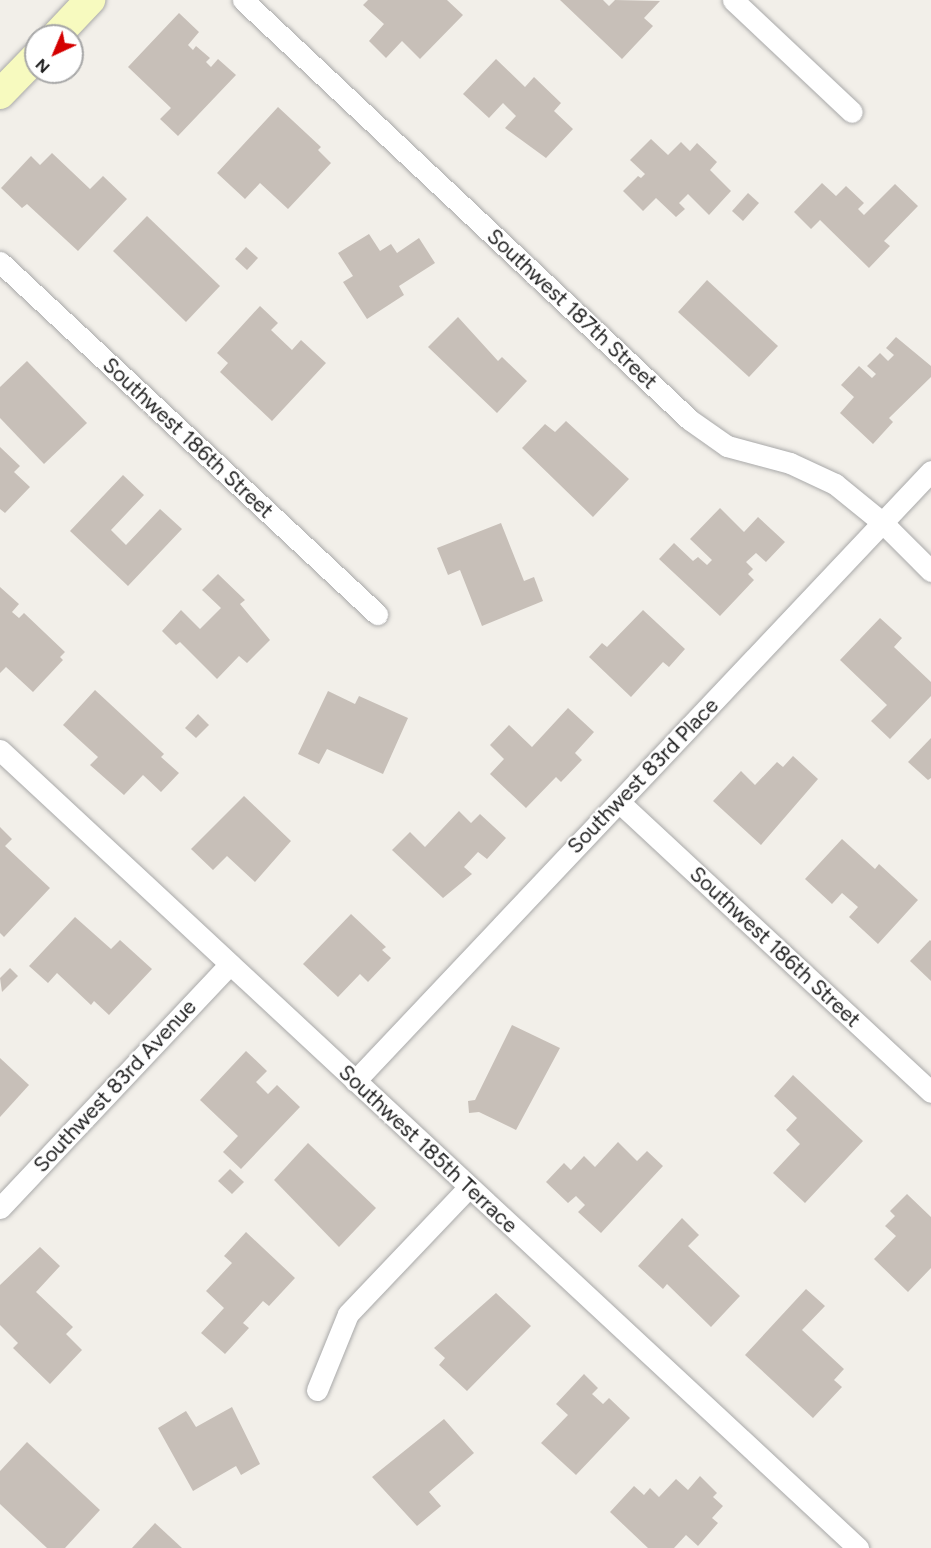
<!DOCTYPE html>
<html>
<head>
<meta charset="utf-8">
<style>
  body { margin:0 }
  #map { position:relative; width:931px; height:1548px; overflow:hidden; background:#f2efe9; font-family:Figtree,sans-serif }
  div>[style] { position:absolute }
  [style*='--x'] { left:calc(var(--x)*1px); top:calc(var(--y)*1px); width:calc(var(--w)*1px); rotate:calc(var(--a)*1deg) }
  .building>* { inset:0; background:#c7bfb8 }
  .roads { filter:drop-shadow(0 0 2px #a9a9a9) drop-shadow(0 0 2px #a9a9a9) }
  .street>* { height:21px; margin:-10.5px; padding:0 10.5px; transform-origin:10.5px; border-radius:10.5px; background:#fff }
  .secondary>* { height:30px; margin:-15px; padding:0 15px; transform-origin:15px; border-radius:15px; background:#f7fabf }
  span { translate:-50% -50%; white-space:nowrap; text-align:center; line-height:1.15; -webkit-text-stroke:4.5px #fff; paint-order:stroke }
  .street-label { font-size:21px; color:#222 }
  .north { position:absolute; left:24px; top:24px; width:60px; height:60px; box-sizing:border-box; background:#fff; border:2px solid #a7a7a7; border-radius:50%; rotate:224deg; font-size:16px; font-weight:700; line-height:24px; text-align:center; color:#222 }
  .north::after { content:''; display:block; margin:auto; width:21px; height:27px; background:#d40000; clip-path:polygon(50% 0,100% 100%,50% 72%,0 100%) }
</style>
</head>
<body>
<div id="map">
  <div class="building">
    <i style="clip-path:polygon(368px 0,447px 0,463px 15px,420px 59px,402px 41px,386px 58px,369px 41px,384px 24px,363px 5px)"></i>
    <i style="clip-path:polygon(560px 0,603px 0,609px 6px,615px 0,660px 1px,644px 18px,653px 26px,622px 59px)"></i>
    <i style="clip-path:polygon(179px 13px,199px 32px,188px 45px,193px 50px,196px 46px,210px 58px,206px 62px,211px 67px,218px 59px,236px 75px,178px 136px,160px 119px,171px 108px,128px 67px)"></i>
    <i style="clip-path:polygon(496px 59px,525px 87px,534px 77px,561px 103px,554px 111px,573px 129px,546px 158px,505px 128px,516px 116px,503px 103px,489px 118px,463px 94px)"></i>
    <i style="clip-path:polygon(278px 107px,321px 147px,318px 150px,331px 163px,288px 209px,260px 183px,245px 199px,217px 173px)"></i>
    <i style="clip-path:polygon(651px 139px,668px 155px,681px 142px,690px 151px,697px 143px,717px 162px,710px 170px,731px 191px,709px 215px,688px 194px,679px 203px,685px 209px,676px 217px,656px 198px,643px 211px,623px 191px,638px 176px,641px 178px,645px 174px,630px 160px)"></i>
    <i style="clip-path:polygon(52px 153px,90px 189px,103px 176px,127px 199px,78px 251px,27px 204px,22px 208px,1px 188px,31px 156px,40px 165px)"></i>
    <i style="clip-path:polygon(822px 183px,836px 196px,846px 186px,864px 203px,858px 209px,864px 215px,895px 184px,918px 206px,884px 241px,890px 246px,869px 268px,820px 220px,811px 229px,794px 212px)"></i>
    <i style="clip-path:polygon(748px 193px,759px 203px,743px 221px,732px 211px)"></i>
    <i style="clip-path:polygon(147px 216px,220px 286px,186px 322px,113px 251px)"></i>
    <i style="clip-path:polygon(369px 234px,380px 251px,391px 244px,397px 253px,419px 238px,435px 263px,399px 286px,404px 295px,367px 319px,343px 282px,353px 276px,338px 253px)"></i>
    <i style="clip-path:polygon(246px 247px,258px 258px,247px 270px,235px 259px)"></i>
    <i style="clip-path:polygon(707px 280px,778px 346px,749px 377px,678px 312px)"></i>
    <i style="clip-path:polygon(260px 306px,278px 323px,271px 330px,292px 350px,301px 340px,326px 363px,272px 421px,220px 372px,228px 363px,217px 353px)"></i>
    <i style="clip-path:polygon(458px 317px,498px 361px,502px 357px,527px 381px,497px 413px,428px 347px)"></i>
    <i style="clip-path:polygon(896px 337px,931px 366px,931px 377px,889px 418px,893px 422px,873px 444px,840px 413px,854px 397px,841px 385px,859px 366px,872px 378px,876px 374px,867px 366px,880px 353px,888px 361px,894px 355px,886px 348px)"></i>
    <i style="clip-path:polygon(27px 361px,87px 423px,44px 464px,0 418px,0 387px)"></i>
    <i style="clip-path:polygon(566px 421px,629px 479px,593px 517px,522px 448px,545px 424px,555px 432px)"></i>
    <i style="clip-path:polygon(0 447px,20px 466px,14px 472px,30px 487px,5px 513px,0 509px)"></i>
    <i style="clip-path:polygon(123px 475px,144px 495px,111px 530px,126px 545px,160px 509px,182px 529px,128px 586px,70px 531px)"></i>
    <i style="clip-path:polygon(720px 508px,744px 532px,758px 517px,785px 542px,766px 562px,756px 553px,746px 562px,753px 569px,748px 574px,754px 580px,720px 616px,659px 559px,674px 543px,693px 561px,698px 557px,707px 565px,712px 560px,690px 539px)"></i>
    <i style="clip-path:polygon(501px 523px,524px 581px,534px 577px,543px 601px,482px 626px,460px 570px,448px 575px,437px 548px)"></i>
    <i style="clip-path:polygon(218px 574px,245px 600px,240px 604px,270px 640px,247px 663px,239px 656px,217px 679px,180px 642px,176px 645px,162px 631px,181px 610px,200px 629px,221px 608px,202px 590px)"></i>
    <i style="clip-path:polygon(0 587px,19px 604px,12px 612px,19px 618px,24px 613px,65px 652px,60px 657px,63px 660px,33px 692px,6px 667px,0 673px)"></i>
    <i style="clip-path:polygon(643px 610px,685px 649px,669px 667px,663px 662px,631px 697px,589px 657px,602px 643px,607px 647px)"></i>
    <i style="clip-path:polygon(880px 618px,902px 638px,894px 647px,931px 682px,931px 696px,890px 739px,871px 721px,887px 705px,840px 660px)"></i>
    <i style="clip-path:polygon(95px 690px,164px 754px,161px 757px,179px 773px,161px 792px,143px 775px,124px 795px,90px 765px,98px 757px,63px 725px)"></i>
    <i style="clip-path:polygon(328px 691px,355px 704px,359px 696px,408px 718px,383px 774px,327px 749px,319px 764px,298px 754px)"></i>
    <i style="clip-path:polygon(568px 708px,594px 732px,575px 753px,582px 760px,561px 782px,556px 777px,526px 808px,490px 774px,504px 759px,490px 745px,509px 725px,532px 747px)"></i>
    <i style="clip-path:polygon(198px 714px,209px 725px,196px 738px,185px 728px)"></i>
    <i style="clip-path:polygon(931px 738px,931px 778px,928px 780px,908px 762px)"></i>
    <i style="clip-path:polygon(793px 756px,818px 779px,761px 845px,713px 801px,741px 771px,755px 785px,777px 762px,783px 767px)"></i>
    <i style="clip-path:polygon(244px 796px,291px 841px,255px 882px,227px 856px,213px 870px,191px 849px)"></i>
    <i style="clip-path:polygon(459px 811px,471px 823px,480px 814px,506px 838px,487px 859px,478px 852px,464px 867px,472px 874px,443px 898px,392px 850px,410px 832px,425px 847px)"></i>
    <i style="clip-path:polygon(0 827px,12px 839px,5px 846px,50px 888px,4px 937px,0 933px)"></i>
    <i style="clip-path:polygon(842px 839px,875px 869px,879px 864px,918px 900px,878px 944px,849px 917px,858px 907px,842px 893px,832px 904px,805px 879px)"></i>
    <i style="clip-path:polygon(351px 914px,386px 947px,382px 950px,391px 958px,368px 982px,360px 974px,338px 997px,303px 964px)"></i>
    <i style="clip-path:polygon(75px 917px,111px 949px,120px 940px,152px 969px,109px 1015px,94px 1001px,91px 1005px,57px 973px,48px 983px,29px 966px)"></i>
    <i style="clip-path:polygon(930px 940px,931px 941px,931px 981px,910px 961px)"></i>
    <i style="clip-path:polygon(10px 968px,18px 976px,2px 992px,0 978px)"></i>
    <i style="clip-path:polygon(512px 1025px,560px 1048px,516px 1130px,479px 1112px,469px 1113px,468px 1101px,475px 1100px)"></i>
    <i style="clip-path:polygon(246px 1051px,267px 1071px,256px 1082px,268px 1094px,277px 1085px,300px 1107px,241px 1169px,223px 1152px,238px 1136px,200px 1100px)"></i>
    <i style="clip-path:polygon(0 1058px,29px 1085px,0 1117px)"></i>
    <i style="clip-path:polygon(793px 1075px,863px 1141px,805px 1203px,773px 1173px,800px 1144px,786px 1130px,797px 1118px,774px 1096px)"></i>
    <i style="clip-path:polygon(618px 1142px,637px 1161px,647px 1151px,663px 1166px,601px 1233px,578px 1212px,585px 1205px,576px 1196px,568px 1203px,546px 1182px,564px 1163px,571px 1170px,584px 1156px,595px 1167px)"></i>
    <i style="clip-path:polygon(308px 1143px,376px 1208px,339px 1247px,274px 1180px)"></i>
    <i style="clip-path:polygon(230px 1169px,244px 1182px,232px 1194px,218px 1181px)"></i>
    <i style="clip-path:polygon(907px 1194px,931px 1217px,931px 1268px,908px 1292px,874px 1259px,896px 1236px,885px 1226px,895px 1216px,890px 1211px)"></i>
    <i style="clip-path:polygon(682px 1218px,699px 1235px,688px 1246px,740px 1296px,711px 1327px,667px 1284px,663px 1289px,638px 1266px)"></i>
    <i style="clip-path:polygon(246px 1232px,295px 1278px,269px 1306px,263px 1301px,243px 1323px,249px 1328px,225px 1354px,201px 1333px,224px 1308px,206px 1291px,232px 1263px,224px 1256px)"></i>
    <i style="clip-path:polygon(40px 1247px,60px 1266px,36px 1292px,73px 1327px,66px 1334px,82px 1350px,50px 1384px,13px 1348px,18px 1343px,0 1325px,0 1285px)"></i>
    <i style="clip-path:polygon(806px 1289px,825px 1306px,802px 1330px,844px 1369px,834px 1380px,842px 1387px,813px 1418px,745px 1355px)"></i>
    <i style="clip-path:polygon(496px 1293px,531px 1326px,467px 1391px,439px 1365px,445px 1358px,434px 1348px)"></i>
    <i style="clip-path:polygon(584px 1374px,598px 1388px,592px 1394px,603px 1404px,609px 1398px,630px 1418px,576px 1475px,541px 1443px,568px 1415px,556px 1404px)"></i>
    <i style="clip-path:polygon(232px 1407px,260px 1464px,241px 1475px,236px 1466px,193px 1491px,158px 1428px,186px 1411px,196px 1427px)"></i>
    <i style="clip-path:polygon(444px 1419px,474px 1453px,429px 1492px,441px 1506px,417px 1526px,372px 1477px)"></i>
    <i style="clip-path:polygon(27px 1442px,100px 1510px,65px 1548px,47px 1548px,0 1504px,0 1471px)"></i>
    <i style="clip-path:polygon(700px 1476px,717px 1493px,713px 1497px,723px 1506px,712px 1518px,718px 1523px,698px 1546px,686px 1535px,674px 1548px,648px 1548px,610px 1512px,634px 1486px,644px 1495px,650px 1488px,659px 1497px,676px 1479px,688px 1490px)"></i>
    <i style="clip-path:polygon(155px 1523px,182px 1548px,132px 1548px)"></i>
  </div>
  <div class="roads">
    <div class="street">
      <i style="--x:243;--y:0;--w:613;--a:43.22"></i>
      <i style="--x:690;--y:420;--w:45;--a:35.1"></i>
      <i style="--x:727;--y:446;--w:65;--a:15.1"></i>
      <i style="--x:790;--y:463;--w:50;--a:25"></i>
      <i style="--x:835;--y:484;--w:62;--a:39.1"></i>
      <i style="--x:883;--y:523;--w:68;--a:45"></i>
      <i style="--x:733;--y:0;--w:163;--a:43.3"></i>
      <i style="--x:0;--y:262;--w:516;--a:43.04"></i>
      <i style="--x:0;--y:750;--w:1172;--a:42.92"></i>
      <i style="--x:619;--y:802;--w:426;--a:42.9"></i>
      <i style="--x:355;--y:1081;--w:839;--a:-46.64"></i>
      <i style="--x:0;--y:1208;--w:335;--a:-46.7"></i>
      <i style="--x:317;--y:1390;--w:82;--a:-67.8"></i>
      <i style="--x:348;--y:1314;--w:175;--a:-46.4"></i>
    </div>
    <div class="secondary">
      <i style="--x:56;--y:36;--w:50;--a:-46.6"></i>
      <i style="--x:0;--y:94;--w:52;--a:-45.8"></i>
    </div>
  </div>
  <div class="street-label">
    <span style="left:572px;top:309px;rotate:43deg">Southwest 187th Street</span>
    <span style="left:188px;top:438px;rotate:43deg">Southwest 186th Street</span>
    <span style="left:643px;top:776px;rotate:-46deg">Southwest 83rd Place</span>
    <span style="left:775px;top:947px;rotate:43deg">Southwest 186th Street</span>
    <span style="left:115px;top:1086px;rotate:-47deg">Southwest 83rd Avenue</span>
    <span style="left:428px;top:1149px;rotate:43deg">Southwest 185th Terrace</span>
  </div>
  <div class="north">N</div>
</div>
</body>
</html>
